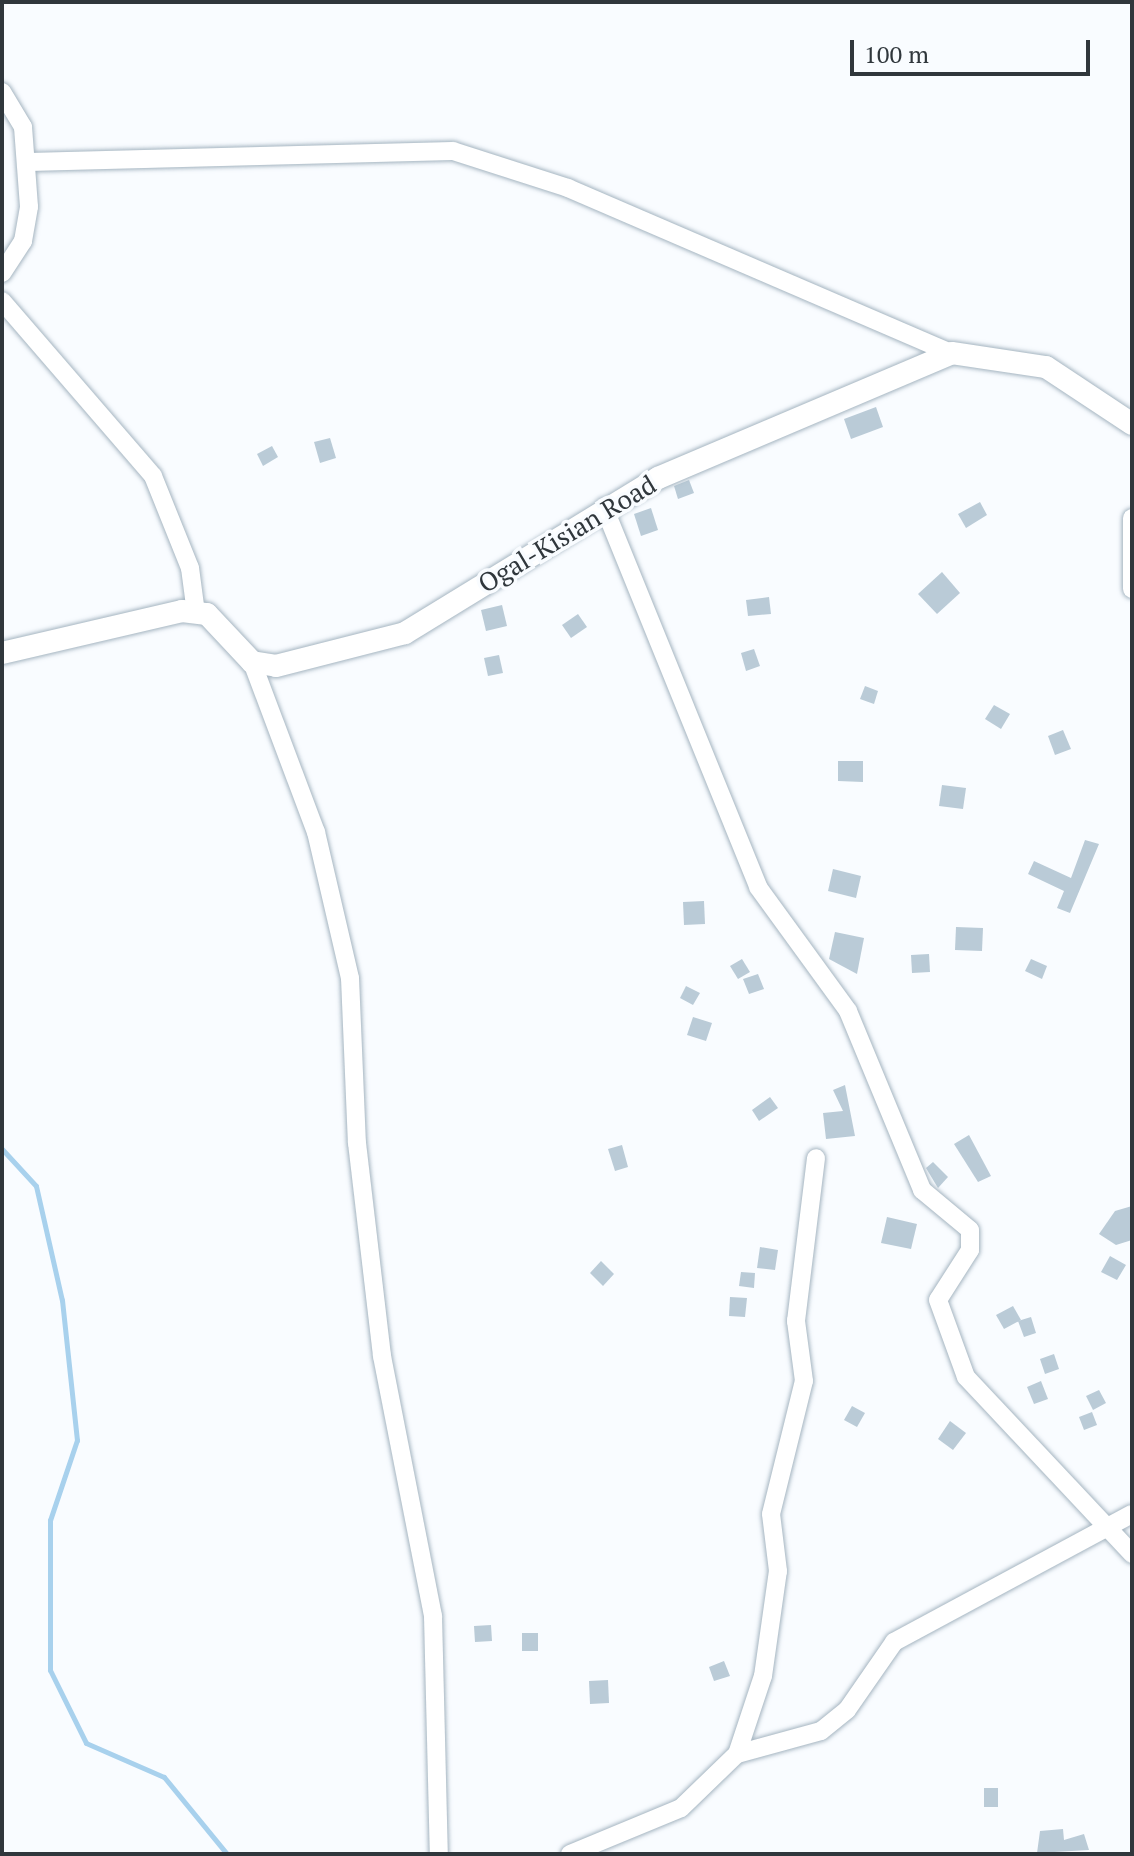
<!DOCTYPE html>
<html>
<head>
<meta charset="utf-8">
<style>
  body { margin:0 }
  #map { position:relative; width:1134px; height:1856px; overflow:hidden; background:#f9fcff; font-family:"PT Serif",serif }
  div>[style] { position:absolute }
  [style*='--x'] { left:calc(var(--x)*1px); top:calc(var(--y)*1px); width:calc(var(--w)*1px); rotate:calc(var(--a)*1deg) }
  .stream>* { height:5px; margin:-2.5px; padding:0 2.5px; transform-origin:2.5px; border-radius:2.5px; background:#a8d1ed }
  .building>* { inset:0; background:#bacbd7 }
  .roads { filter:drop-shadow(0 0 2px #a5b5c1) drop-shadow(0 0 2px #a5b5c1) }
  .minor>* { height:18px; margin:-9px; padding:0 9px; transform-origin:9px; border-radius:9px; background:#fff }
  .major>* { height:22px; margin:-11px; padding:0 11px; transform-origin:11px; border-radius:11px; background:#fff }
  span { translate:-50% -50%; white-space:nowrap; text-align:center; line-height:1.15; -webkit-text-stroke:7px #f9fcff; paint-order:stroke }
  .street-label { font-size:26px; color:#30373c }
  .frame { position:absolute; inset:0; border:4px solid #30373c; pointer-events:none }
  .scale { position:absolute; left:850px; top:40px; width:240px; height:36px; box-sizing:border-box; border:4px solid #30373c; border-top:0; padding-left:10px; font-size:24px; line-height:28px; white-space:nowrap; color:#30373c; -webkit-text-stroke:6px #f9fcff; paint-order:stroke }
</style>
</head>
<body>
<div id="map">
  <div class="stream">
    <i style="--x:2;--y:1149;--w:50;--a:47.4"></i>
    <i style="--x:36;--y:1186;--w:117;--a:77.2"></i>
    <i style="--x:62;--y:1300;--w:141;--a:83.9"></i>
    <i style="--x:77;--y:1440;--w:84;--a:108.6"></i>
    <i style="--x:50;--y:1520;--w:150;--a:90"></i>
    <i style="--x:50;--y:1670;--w:81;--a:63.7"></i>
    <i style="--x:86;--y:1743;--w:85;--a:23.6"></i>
    <i style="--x:164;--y:1777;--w:99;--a:50.7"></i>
  </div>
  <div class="building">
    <i style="clip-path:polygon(876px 407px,883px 427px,851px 439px,844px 419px)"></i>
    <i style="clip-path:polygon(330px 438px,336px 458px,320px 463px,314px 442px)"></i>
    <i style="clip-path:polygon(272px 446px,278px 457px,263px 466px,257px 454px)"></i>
    <i style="clip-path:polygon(689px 480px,694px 493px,678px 499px,674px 486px)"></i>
    <i style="clip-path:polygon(980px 502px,987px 515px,966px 528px,958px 514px)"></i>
    <i style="clip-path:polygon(651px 508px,658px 530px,641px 536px,634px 514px)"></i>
    <i style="clip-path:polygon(942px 572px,960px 593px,937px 614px,918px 594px)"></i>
    <i style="clip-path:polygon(769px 597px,771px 614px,748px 616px,746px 600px)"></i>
    <i style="clip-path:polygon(502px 605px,507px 626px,486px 631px,481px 610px)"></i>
    <i style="clip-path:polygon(578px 614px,587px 627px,571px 638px,562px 625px)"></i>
    <i style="clip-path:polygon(754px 649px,760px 666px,746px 671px,741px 653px)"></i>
    <i style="clip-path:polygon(499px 655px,503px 673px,488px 676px,484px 658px)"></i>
    <i style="clip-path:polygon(865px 686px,878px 691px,874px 704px,860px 699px)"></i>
    <i style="clip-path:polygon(994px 705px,1010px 714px,1001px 729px,985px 719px)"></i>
    <i style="clip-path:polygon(1063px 730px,1071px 749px,1055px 755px,1048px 736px)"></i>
    <i style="clip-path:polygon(838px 761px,863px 761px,863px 782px,838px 781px)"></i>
    <i style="clip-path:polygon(942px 785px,966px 788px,963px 809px,939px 806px)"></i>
    <i style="clip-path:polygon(1085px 840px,1099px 844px,1070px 913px,1057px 908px,1064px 891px,1028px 874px,1034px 861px,1071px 878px)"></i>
    <i style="clip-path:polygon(833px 869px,861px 876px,856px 898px,828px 891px)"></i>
    <i style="clip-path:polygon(704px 901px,705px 924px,684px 925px,683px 902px)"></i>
    <i style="clip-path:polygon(956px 927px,983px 928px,982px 951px,955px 950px)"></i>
    <i style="clip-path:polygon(835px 932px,864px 938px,857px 974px,829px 959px)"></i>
    <i style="clip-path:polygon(929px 954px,930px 972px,912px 973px,911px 955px)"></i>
    <i style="clip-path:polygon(742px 959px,750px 972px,738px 979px,730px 966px)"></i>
    <i style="clip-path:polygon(1031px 959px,1047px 966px,1042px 979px,1025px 971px)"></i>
    <i style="clip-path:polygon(758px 974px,764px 989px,749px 994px,743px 979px)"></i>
    <i style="clip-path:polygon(686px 986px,700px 993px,693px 1005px,680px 998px)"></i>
    <i style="clip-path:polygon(693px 1017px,712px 1023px,706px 1041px,687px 1035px)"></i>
    <i style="clip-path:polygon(845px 1085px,855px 1136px,826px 1139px,823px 1113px,843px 1111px,833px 1090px)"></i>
    <i style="clip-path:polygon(770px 1097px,778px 1108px,759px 1121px,752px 1110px)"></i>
    <i style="clip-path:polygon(969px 1135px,991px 1176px,978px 1182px,954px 1144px)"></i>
    <i style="clip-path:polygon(622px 1145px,628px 1167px,615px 1171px,608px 1149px)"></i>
    <i style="clip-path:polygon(933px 1162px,948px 1177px,938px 1188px,926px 1168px)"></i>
    <i style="clip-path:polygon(1132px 1206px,1132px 1240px,1116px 1245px,1099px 1234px,1115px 1211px)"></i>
    <i style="clip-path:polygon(887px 1217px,917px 1224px,911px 1249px,881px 1243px)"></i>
    <i style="clip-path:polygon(760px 1247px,778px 1250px,775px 1270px,757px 1268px)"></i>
    <i style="clip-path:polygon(1110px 1256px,1126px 1265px,1117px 1280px,1101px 1272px)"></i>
    <i style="clip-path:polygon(601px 1261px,614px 1274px,603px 1286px,590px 1273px)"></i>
    <i style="clip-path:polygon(741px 1272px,755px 1273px,754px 1288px,739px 1286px)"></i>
    <i style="clip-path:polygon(730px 1297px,747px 1298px,745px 1317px,729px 1316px)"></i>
    <i style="clip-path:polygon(1013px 1306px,1021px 1320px,1004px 1329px,996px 1315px)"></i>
    <i style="clip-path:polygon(1031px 1317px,1036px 1333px,1024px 1337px,1018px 1321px)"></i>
    <i style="clip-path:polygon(1054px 1354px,1059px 1369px,1045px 1374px,1040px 1359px)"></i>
    <i style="clip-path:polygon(1041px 1381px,1048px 1399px,1034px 1404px,1027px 1387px)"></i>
    <i style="clip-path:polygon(1099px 1390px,1106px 1403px,1093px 1410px,1086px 1396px)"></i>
    <i style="clip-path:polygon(852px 1406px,865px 1413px,857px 1427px,844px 1420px)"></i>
    <i style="clip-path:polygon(1092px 1412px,1097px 1425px,1084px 1430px,1079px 1417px)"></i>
    <i style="clip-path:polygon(950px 1421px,966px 1433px,953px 1450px,938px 1439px)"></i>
    <i style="clip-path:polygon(491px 1625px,492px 1641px,475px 1642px,474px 1626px)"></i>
    <i style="clip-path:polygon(522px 1633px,538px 1633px,538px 1651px,522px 1651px)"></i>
    <i style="clip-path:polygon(724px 1661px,730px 1676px,714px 1681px,709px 1667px)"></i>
    <i style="clip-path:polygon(608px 1680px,609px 1703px,590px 1704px,589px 1681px)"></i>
    <i style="clip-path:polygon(984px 1788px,998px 1788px,998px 1807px,984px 1807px)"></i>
    <i style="clip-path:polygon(1063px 1829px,1064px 1840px,1084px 1834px,1089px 1850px,1037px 1853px,1040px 1831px)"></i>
  </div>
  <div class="roads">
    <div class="minor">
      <i style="--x:2;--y:92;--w:41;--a:59"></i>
      <i style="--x:23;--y:127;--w:80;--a:85.7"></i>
      <i style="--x:29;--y:207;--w:35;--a:100"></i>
      <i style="--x:23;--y:241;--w:38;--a:123"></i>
      <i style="--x:28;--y:162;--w:425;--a:-1.5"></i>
      <i style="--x:453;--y:151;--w:121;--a:17.8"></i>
      <i style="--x:568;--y:188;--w:418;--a:23.3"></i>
      <i style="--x:2;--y:301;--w:231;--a:49.2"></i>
      <i style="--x:153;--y:476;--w:99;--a:68.1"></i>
      <i style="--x:190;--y:568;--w:45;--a:82.4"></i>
      <i style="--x:604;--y:507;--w:410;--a:67.9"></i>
      <i style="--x:758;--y:887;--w:153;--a:54"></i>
      <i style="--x:848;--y:1011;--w:194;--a:67.5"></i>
      <i style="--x:922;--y:1190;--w:62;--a:39.8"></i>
      <i style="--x:970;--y:1230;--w:20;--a:90"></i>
      <i style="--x:970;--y:1250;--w:59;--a:122.6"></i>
      <i style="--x:938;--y:1300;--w:82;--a:70"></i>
      <i style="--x:966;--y:1377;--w:243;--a:46.8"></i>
      <i style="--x:1132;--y:518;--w:71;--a:90"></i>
      <i style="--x:252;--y:662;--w:182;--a:69.4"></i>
      <i style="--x:316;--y:832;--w:150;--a:76.9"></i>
      <i style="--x:350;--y:978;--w:165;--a:87.6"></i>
      <i style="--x:357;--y:1143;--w:214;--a:83.3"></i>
      <i style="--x:382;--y:1356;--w:265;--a:78.9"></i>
      <i style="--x:433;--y:1616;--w:238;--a:88.6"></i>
      <i style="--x:737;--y:1754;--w:87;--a:-15.3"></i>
      <i style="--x:821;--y:1731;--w:33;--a:-39"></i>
      <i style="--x:847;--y:1710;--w:83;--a:-55.3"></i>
      <i style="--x:894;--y:1642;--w:270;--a:-28.3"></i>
      <i style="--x:570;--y:1854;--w:120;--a:-22.5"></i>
      <i style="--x:681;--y:1808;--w:78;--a:-44"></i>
      <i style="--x:737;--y:1754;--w:82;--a:-71.6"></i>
      <i style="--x:763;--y:1676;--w:106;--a:-81.9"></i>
      <i style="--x:778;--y:1571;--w:57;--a:-97"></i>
      <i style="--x:771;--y:1514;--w:137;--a:-76.1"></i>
      <i style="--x:804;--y:1381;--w:61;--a:-97.6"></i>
      <i style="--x:796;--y:1321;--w:164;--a:-83"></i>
    </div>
    <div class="major">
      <i style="--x:2;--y:653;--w:185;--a:-13.1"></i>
      <i style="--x:182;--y:611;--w:25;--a:7"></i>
      <i style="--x:207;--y:614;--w:66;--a:46.8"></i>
      <i style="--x:252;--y:662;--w:24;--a:9"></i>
      <i style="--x:276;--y:666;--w:133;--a:-14.3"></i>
      <i style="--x:405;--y:633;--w:297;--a:-31.5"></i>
      <i style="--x:658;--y:478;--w:319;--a:-23"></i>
      <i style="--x:952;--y:353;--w:95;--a:8.5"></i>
      <i style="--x:1046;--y:367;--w:103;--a:33.5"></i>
    </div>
  </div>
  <div class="street-label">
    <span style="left:567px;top:534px;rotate:-31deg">Ogal-Kisian Road</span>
  </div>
  <div class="frame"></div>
  <div class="scale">100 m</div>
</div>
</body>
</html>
